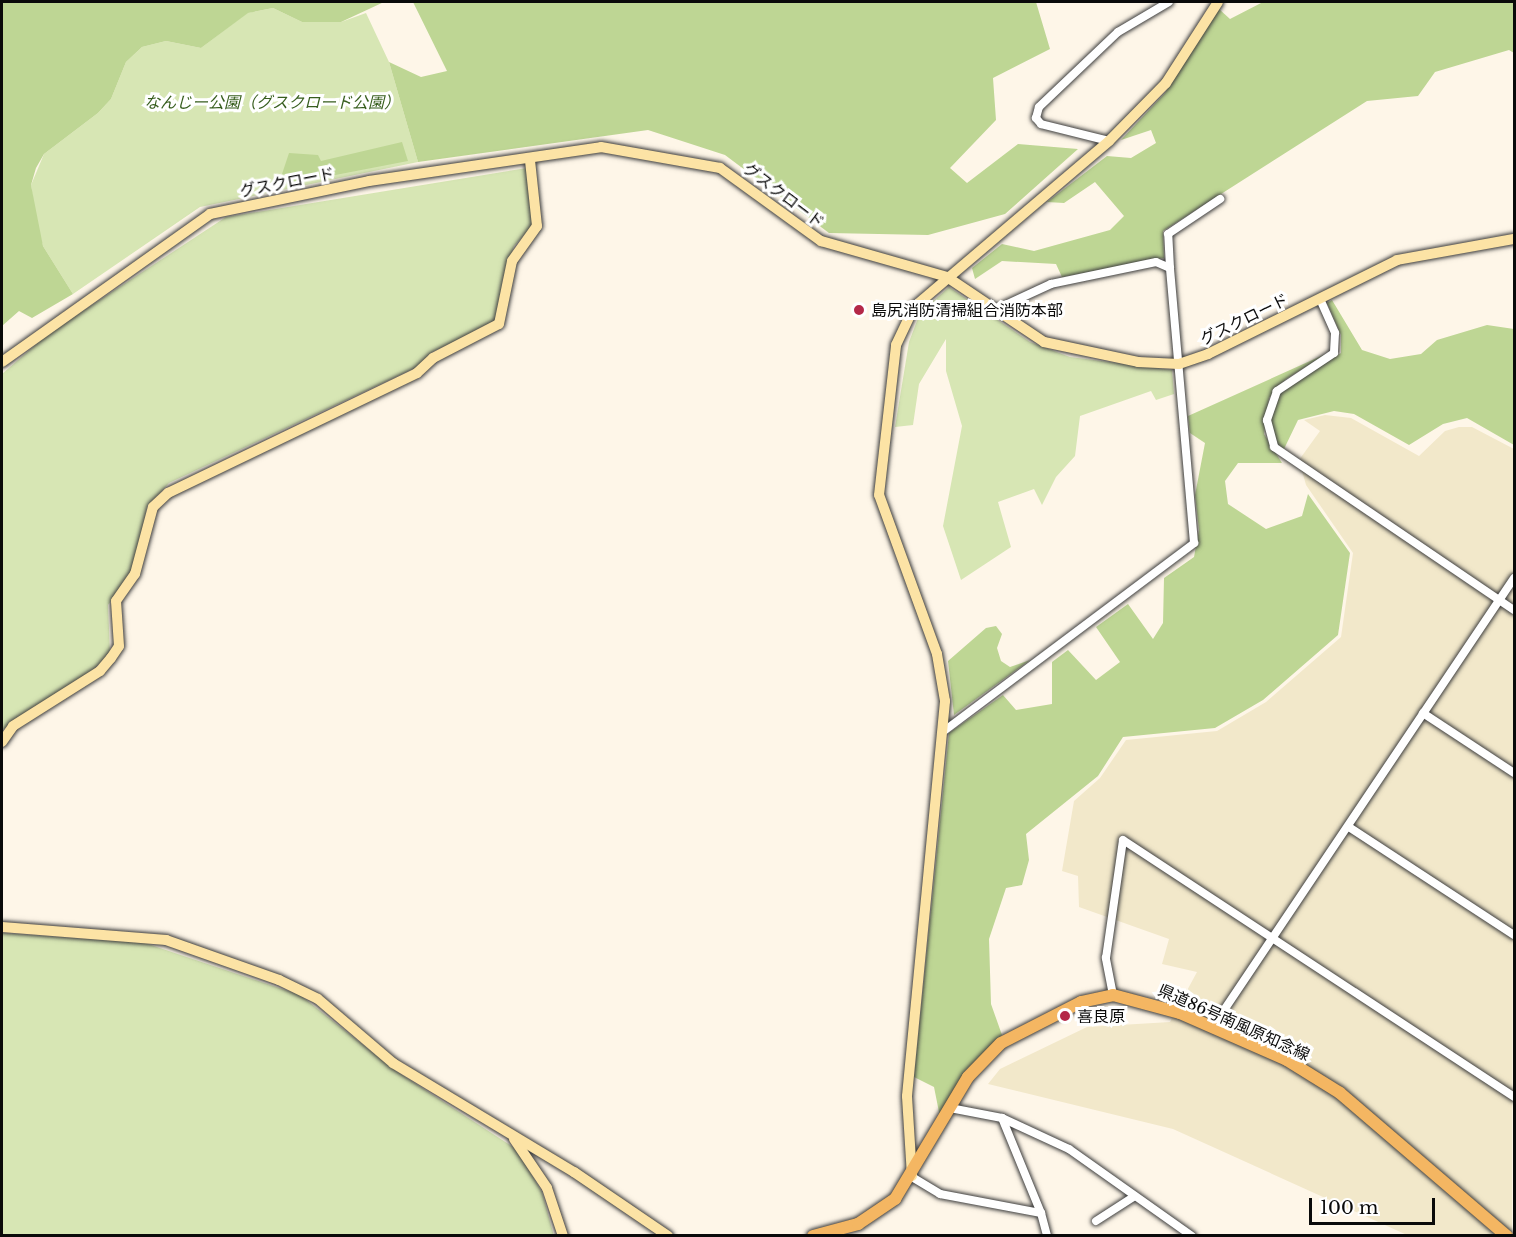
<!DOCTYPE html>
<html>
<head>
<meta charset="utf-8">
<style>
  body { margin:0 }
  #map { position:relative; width:1516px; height:1237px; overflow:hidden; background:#fef6e8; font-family:"Libre Baskerville","Noto Sans JP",serif }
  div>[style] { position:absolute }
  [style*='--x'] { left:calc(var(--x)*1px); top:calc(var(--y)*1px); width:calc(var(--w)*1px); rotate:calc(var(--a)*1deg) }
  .farmland>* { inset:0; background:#f2e8ca }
  .green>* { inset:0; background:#d7e6b4 }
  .forest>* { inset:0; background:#bed694 }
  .roads { filter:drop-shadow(0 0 2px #3d3d3d) drop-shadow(0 0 2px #3d3d3d) }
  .street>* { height:8px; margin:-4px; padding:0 4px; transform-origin:4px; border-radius:4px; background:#fff }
  .secondary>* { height:10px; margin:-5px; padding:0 5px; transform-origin:5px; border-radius:5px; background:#fce3a5 }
  .primary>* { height:12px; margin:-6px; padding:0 6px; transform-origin:6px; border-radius:6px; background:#f4b662 }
  .dots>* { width:16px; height:16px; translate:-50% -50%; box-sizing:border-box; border:3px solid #fff; border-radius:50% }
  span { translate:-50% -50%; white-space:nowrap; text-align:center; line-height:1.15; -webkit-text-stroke:6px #fff; paint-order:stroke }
  .park-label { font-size:16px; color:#375e1e; font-style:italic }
  .street-label { font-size:16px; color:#0a0a0a }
  .poi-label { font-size:16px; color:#0a0a0a }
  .left { translate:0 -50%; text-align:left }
  .frame { position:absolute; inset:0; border:3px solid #0a0a0a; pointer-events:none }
  .scale { position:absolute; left:1309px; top:1198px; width:126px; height:27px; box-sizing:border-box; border:3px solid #0a0a0a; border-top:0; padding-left:8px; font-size:18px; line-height:21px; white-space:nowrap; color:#0a0a0a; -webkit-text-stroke:4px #fff; paint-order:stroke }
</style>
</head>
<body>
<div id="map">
  <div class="farmland">
    <i style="clip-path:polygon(1325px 415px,1351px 418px,1419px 456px,1445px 431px,1459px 427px,1472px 427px,1514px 449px,1512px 1235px,1407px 1235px,1173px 1129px,988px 1084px,1000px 1069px,1087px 1027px,1170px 1022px,1197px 972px,1162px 964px,1169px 939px,1079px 907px,1078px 876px,1062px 871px,1074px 801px,1100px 778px,1126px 740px,1217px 731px,1266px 702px,1341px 637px,1353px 553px,1306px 485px,1299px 460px,1320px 431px,1304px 420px)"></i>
  </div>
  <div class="green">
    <i style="clip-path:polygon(273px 8px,302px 22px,341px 22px,366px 13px,389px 62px,418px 162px,200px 207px,73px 294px,43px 246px,36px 222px,31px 185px,44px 154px,98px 113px,111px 99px,126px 62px,142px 47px,166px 41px,201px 48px,247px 13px)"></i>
    <i style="clip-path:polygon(527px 168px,534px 224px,514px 246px,502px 282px,499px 321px,432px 352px,419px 366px,169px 483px,147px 507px,134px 570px,108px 605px,110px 653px,92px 671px,2px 730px,2px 374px,48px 334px,226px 217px)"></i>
    <i style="clip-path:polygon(949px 287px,1030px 342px,1070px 357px,1172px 370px,1174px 394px,1156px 400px,1151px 391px,1080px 416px,1075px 456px,1056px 477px,1042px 505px,1034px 489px,998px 502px,1011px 547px,961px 580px,943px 526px,962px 426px,946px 371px,946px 339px,919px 384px,913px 425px,895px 427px,909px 342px,920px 313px)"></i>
    <i style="clip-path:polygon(2px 933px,145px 943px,300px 995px,396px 1071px,516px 1149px,542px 1192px,554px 1236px,2px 1236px)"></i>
  </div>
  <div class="forest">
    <i style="clip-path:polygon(2px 2px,384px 2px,341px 22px,302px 22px,273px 8px,248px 13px,201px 48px,166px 41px,142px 47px,126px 62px,111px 99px,98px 113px,44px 154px,36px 168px,31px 185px,43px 246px,73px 294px,32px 318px,19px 311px,2px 326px)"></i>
    <i style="clip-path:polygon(413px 2px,1036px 2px,1050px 49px,993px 78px,996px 120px,950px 168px,967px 183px,1018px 144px,1078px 149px,1005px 214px,928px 235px,829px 233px,725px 155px,648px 130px,418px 162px,389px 62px,421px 77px,447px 71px)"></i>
    <i style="clip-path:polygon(1263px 2px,1514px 2px,1514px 53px,1509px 50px,1435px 72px,1418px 96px,1367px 101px,1163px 231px,1164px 258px,1062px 277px,1056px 264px,1002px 261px,975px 279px,972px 268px,1002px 244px,1034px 251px,1110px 230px,1124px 216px,1095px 182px,1064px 203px,1047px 202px,1107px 156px,1131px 158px,1156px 143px,1151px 130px,1121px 140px,1165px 93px,1219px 9px,1230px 19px)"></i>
    <i style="clip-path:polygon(402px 142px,408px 161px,278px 186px,289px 153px,318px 155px,321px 161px)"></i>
    <i style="clip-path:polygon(1332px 300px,1362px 350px,1390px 359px,1421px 354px,1437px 340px,1487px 325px,1514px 329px,1514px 445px,1467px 418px,1443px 424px,1409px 445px,1354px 414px,1334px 411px,1298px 420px,1284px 449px,1276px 443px,1270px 423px,1278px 394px,1341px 353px,1341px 335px,1327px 303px)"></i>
    <i style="clip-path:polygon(1330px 352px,1286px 379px,1269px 398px,1264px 434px,1282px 463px,1238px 463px,1225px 481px,1228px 504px,1266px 529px,1302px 516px,1308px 494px,1350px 553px,1338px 635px,1263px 700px,1215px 728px,1123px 737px,1098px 776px,1026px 834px,1029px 860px,1022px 885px,1006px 888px,989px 939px,991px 1004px,1002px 1035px,965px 1071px,940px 1117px,934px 1087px,914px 1077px,949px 733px,1003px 695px,1016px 710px,1052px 704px,1052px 662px,1068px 650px,1096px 680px,1120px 662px,1096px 627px,1128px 604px,1153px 639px,1163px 623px,1164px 578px,1194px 557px,1199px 530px,1195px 495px,1205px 443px,1190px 433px,1188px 416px)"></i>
    <i style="clip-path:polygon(996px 626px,1002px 634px,997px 648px,1001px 661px,1010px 667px,1030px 660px,954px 715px,948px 661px,986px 628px)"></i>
  </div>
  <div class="roads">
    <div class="street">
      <i style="--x:1109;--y:141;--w:70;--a:-166"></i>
      <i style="--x:1041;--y:124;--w:8;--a:-130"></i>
      <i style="--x:1036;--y:118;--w:11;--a:-75"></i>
      <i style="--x:1039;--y:107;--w:109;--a:-43.5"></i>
      <i style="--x:1118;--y:32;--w:59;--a:-30.5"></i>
      <i style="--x:1170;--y:268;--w:34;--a:-93"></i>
      <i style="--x:1168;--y:234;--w:63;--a:-33.9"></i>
      <i style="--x:1320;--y:299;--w:37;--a:66"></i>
      <i style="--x:1335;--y:333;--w:20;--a:93"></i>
      <i style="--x:1334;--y:353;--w:69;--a:146.3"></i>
      <i style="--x:1277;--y:391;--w:31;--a:109"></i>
      <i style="--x:1267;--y:420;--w:28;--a:75"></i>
      <i style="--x:1274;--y:447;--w:290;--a:34.2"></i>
      <i style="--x:1423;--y:713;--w:109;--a:33.4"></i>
      <i style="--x:944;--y:731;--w:313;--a:-36.9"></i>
      <i style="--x:1194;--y:543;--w:276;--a:-95"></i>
      <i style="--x:1170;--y:268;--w:15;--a:-157"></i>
      <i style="--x:1156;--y:262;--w:107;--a:168.2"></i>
      <i style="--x:1051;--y:284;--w:60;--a:155.2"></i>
      <i style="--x:1349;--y:827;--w:197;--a:33.2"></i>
      <i style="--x:1113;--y:995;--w:38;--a:-101"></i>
      <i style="--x:1106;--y:958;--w:119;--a:-81.8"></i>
      <i style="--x:1123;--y:840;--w:468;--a:33.3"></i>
      <i style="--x:1212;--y:1028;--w:542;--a:-56.13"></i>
      <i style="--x:950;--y:1108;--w:53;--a:10.9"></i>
      <i style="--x:1002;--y:1118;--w:74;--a:24.8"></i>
      <i style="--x:1069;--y:1149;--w:151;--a:35.3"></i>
      <i style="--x:1002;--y:1118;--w:103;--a:67.7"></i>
      <i style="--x:912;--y:1177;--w:33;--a:31"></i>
      <i style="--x:940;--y:1194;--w:103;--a:10.7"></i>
      <i style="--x:1041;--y:1213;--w:24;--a:75"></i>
      <i style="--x:1096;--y:1221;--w:46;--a:-32.7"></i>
    </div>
    <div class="secondary">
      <i style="--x:2;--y:362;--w:255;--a:-35.4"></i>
      <i style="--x:210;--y:214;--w:162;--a:-11.7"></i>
      <i style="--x:369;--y:181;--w:234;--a:-8.3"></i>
      <i style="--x:601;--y:147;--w:121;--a:10"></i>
      <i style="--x:720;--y:168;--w:125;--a:35.9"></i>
      <i style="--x:821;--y:241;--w:131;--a:15.9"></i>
      <i style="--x:947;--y:277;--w:117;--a:33.8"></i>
      <i style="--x:1044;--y:342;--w:96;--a:12"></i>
      <i style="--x:1138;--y:362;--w:41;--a:2.8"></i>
      <i style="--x:1179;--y:364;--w:31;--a:-19"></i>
      <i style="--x:1208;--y:354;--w:211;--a:-26.4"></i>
      <i style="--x:1397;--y:260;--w:119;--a:-10.2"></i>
      <i style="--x:2;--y:742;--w:19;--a:-55"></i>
      <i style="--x:13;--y:726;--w:103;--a:-32.3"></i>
      <i style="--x:100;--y:671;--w:17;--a:-50"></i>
      <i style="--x:111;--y:658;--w:14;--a:-56"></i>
      <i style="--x:119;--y:646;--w:45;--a:-93.8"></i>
      <i style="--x:116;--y:601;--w:33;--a:-55"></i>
      <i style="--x:135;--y:574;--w:69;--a:-75"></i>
      <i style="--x:153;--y:507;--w:21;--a:-43"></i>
      <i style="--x:168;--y:493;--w:276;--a:-25.7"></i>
      <i style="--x:417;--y:373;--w:22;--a:-43"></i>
      <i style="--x:433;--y:358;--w:74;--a:-27.3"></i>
      <i style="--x:499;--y:324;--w:64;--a:-78.3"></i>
      <i style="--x:512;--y:261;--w:43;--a:-54.5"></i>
      <i style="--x:537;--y:226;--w:66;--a:-96.1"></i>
      <i style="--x:2;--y:927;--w:165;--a:4.5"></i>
      <i style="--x:166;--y:940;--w:120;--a:19.5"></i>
      <i style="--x:279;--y:980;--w:43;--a:26"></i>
      <i style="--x:318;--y:999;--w:99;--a:40.5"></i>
      <i style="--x:393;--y:1063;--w:211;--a:31.1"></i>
      <i style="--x:574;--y:1172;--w:114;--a:34.2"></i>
      <i style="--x:514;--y:1139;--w:59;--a:56"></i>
      <i style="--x:547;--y:1188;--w:51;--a:71.6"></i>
      <i style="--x:912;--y:1176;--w:80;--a:-93.6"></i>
      <i style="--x:907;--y:1096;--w:397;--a:-84.5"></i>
      <i style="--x:945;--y:701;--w:48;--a:-99.7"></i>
      <i style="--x:937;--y:654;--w:169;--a:-110"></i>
      <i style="--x:879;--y:495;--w:151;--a:-83.5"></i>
      <i style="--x:896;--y:345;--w:42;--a:-64.7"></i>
      <i style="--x:914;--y:307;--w:256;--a:-40.4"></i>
      <i style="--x:1109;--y:141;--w:81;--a:-45.5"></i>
      <i style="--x:1166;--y:83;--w:96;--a:-57.3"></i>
    </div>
    <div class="primary">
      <i style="--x:813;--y:1236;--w:47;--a:-14.9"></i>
      <i style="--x:858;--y:1224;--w:45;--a:-34"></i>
      <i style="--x:895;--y:1199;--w:142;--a:-59.1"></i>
      <i style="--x:968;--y:1077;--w:47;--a:-45.9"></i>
      <i style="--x:1001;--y:1043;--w:90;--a:-27.1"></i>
      <i style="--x:1081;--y:1002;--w:33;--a:-12"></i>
      <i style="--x:1113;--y:995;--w:69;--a:15"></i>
      <i style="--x:1180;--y:1013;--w:117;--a:23.7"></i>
      <i style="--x:1287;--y:1060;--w:62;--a:31.9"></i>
      <i style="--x:1340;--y:1093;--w:220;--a:40.6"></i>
    </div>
  </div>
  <div class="dots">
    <i style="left:859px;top:310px;background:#b42848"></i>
    <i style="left:1065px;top:1016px;background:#b42848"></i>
  </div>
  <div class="park-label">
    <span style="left:272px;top:102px">なんじー公園（グスクロード公園）</span>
  </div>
  <div class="street-label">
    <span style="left:287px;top:182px;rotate:-11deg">グスクロード</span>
    <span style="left:784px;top:195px;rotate:37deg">グスクロード</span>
    <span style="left:1244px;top:319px;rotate:-26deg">グスクロード</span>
    <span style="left:1234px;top:1022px;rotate:24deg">県道86号南風原知念線</span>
  </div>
  <div class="poi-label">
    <span class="left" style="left:871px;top:310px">島尻消防清掃組合消防本部</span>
    <span class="left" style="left:1077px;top:1016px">喜良原</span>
  </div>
  <div class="frame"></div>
  <div class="scale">100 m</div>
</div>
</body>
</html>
